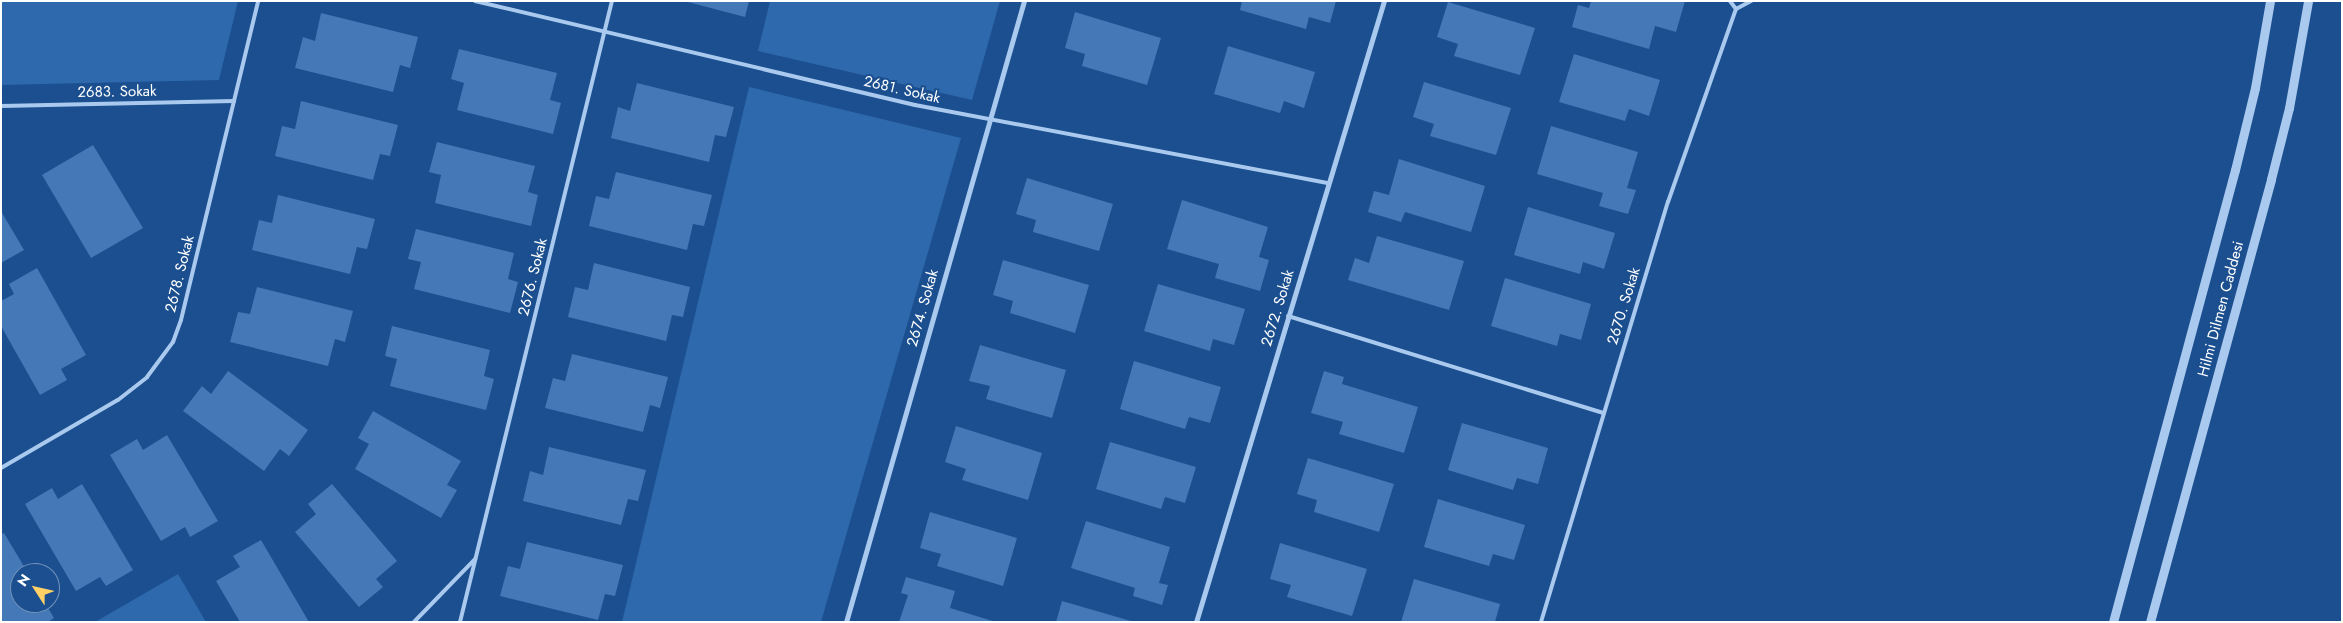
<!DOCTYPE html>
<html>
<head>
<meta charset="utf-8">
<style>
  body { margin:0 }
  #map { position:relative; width:2343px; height:623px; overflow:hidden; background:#1b4f8f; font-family:Jost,sans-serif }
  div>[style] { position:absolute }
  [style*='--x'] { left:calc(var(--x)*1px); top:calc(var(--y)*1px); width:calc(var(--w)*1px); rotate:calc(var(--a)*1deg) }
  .green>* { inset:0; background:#2e69ad }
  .building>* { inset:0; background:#4478b7 }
  .service>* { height:4px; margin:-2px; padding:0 2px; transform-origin:2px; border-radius:2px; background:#a9c9ee }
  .minor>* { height:5px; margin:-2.5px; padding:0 2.5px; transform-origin:2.5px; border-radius:2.5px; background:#a9c9ee }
  .tertiary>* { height:9px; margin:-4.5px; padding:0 4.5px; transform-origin:4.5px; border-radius:4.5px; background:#a9c9ee }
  span { translate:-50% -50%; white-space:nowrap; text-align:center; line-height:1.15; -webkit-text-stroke:4px #1b4f8f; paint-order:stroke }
  .street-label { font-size:15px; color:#fff }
  .frame { position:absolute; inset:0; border:2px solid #fff; pointer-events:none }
  .north { position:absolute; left:10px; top:563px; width:50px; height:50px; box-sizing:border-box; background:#1b4f8f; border:1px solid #7695bc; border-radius:50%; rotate:305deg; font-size:14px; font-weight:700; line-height:20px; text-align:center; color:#fff }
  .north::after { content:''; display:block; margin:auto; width:18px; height:22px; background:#ffd166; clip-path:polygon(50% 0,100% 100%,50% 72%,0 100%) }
</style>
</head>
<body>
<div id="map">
  <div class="green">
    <i style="clip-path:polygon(1px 1px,238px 1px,219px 80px,1px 85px)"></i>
    <i style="clip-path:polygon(770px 1px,1000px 1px,972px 100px,758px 51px)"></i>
    <i style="clip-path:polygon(749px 87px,961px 138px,821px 622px,622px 622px)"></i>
    <i style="clip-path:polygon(178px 574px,206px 622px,95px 622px)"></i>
  </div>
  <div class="building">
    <i style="clip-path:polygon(684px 1px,749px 1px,745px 17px)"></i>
    <i style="clip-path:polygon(1242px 1px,1336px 1px,1330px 23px,1309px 17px,1306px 29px,1240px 10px)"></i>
    <i style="clip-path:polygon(1591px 1px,1685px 1px,1676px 32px,1655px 26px,1649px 49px,1572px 27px,1578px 5px,1589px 8px)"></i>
    <i style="clip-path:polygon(1448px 2px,1535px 28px,1520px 75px,1454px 56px,1458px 44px,1437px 37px)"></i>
    <i style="clip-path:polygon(1075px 12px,1161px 38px,1147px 85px,1082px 66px,1085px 54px,1065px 48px)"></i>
    <i style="clip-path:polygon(321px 13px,418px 37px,410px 68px,400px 65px,393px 92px,295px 68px,303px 37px,315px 41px)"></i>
    <i style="clip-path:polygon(1228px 46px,1315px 72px,1304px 108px,1284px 101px,1280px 113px,1214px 94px)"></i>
    <i style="clip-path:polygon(459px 49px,557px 73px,550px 100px,561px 103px,553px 134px,457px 110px,464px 83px,451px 79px)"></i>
    <i style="clip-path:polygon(1574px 54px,1660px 80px,1649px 116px,1629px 109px,1625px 121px,1559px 102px)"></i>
    <i style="clip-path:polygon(1424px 82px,1511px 108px,1496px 155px,1430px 136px,1434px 124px,1413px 117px)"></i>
    <i style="clip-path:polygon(637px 83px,734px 107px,726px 137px,715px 135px,709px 162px,611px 138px,618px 107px,630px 111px)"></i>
    <i style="clip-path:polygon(301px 101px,398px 125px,390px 156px,380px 154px,373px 180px,275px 156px,282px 126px,295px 129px)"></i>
    <i style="clip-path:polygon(1551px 126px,1638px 152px,1627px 188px,1636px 190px,1628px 214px,1599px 206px,1603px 193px,1537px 174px)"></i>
    <i style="clip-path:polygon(437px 142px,535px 166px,528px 192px,538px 195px,531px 226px,435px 203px,441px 175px,429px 172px)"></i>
    <i style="clip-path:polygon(93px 145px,143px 228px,91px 258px,42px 175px)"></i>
    <i style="clip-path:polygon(1399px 159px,1485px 186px,1471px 232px,1405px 212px,1401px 222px,1368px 212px,1374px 191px,1389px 195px)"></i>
    <i style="clip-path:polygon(616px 172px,712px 195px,704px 226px,693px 224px,687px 250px,589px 226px,596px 196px,609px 199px)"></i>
    <i style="clip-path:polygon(1027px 178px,1113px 204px,1099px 251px,1033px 232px,1036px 220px,1016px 214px)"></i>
    <i style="clip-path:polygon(278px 195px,375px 219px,367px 249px,357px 247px,350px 274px,252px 250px,259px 220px,272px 223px)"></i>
    <i style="clip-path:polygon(1182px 200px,1268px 227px,1259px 257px,1269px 260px,1260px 291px,1215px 278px,1219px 264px,1167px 249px)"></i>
    <i style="clip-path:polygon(1528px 207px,1615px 233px,1604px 269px,1583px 262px,1580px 274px,1514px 255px)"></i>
    <i style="clip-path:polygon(1px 211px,24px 250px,1px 263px)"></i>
    <i style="clip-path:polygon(416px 229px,514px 253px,508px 279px,518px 282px,510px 313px,414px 289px,421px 262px,408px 259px)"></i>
    <i style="clip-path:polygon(1377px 236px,1464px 261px,1449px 310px,1348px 280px,1355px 258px,1369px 263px)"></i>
    <i style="clip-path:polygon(1003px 260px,1089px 285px,1075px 333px,1010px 313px,1013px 301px,993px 295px)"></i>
    <i style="clip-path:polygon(594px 263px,690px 287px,683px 317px,672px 315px,666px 341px,568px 317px,575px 287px,588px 290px)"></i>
    <i style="clip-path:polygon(37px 268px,86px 355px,61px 369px,67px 380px,40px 395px,1px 326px,1px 301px,14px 294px,9px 284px)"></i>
    <i style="clip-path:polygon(1505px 278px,1591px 304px,1581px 340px,1560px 334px,1557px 346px,1491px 326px)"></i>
    <i style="clip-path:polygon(1158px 284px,1245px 309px,1234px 345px,1213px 339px,1210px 351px,1144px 331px)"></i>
    <i style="clip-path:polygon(257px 287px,353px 311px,345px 342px,335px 339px,328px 366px,230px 342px,238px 312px,250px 314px)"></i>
    <i style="clip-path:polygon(392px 326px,490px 350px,484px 376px,494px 379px,486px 410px,390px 386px,397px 359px,385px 356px)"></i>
    <i style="clip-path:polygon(980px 345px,1066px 370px,1052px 418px,986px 399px,990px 386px,969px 381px)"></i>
    <i style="clip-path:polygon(572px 354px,668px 377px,660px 408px,650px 405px,643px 432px,545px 408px,553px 378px,565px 381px)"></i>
    <i style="clip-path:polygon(1134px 361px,1221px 387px,1210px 423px,1189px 417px,1185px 429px,1120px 409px)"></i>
    <i style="clip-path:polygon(228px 371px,308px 430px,289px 456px,280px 449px,264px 471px,183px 411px,202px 386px,211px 394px)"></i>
    <i style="clip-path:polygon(1324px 371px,1344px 377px,1342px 384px,1418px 407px,1404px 453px,1339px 434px,1343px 422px,1311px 413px)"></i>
    <i style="clip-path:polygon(373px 411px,461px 461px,447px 485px,457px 490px,441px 518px,355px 469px,369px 444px,358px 438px)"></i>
    <i style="clip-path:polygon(1462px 423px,1548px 448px,1538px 484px,1517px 478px,1513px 490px,1448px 470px)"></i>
    <i style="clip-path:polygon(956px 426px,1042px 453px,1028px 500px,962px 480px,966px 469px,945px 462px)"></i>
    <i style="clip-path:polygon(167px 435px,218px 521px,190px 537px,185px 527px,161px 541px,110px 455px,137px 439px,143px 450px)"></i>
    <i style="clip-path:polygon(1110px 442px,1196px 467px,1185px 503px,1165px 497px,1161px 509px,1096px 489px)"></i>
    <i style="clip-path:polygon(549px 447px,646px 470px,638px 501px,628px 499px,621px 525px,523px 501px,530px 471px,543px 475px)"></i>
    <i style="clip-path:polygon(1308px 458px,1394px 484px,1379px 532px,1314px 512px,1317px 500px,1297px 494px)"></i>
    <i style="clip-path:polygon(82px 484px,133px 570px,106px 586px,100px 577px,76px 591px,25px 504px,52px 488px,58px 499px)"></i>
    <i style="clip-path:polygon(332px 484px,397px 561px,376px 579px,383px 587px,359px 607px,295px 532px,316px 514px,308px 504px)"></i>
    <i style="clip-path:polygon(1438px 499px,1525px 525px,1514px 560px,1493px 554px,1489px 566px,1424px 547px)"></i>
    <i style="clip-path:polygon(930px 512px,1017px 538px,1003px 586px,937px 566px,941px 554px,920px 548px)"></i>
    <i style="clip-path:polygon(1086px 521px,1170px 547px,1159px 583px,1168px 585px,1162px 605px,1133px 596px,1135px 588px,1071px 568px)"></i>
    <i style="clip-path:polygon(4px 533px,28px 573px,20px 573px,20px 603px,45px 603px,54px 618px,48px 622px,1px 622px,1px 534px)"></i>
    <i style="clip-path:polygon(261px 540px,309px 622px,240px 622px,216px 581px,240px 567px,233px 556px)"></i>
    <i style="clip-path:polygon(527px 542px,623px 565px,615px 596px,605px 594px,598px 620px,500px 596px,508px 566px,520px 569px)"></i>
    <i style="clip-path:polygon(1280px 543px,1367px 569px,1352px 616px,1287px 597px,1291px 585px,1270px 579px)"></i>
    <i style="clip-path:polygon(906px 577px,955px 591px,950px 608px,996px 622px,899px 622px,908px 595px,901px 593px)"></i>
    <i style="clip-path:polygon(1414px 579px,1500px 604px,1495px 622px,1401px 622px)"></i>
    <i style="clip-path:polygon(1062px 601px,1131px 621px,1131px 622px,1056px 622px)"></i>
  </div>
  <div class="service">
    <i style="--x:475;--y:1;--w:452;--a:13.3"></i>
    <i style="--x:915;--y:105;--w:421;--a:10.7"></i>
    <i style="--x:1736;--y:9;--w:17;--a:-28"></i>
    <i style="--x:1;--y:106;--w:233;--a:-1.2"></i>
    <i style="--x:1288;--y:316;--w:330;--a:17.1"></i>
    <i style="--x:1;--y:468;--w:135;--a:-30.2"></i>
    <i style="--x:118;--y:400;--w:37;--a:-38"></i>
    <i style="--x:147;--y:377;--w:44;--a:-53.4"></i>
    <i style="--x:173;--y:342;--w:23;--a:-70"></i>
    <i style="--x:181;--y:320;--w:328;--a:-76.4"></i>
    <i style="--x:414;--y:622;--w:88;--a:-45.9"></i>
    <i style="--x:460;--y:622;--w:639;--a:-76.25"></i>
    <i style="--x:1541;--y:622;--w:439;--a:-73.2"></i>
    <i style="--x:1668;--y:202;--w:205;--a:-70.6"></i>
    <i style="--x:1736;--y:9;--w:10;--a:-127"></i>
  </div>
  <div class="minor">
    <i style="--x:846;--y:622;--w:646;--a:-74.01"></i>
    <i style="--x:1196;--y:622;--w:649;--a:-73.16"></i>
  </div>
  <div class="tertiary">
    <i style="--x:2113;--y:622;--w:468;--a:-74.9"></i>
    <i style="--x:2235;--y:170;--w:84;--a:-76.3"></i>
    <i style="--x:2255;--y:88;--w:88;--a:-80.2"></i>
    <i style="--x:2150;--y:622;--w:459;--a:-74.7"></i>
    <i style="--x:2271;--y:179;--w:73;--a:-75.8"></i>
    <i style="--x:2289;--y:108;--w:109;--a:-79.9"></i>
  </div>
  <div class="street-label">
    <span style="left:902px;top:90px;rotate:13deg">2681. Sokak</span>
    <span style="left:117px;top:92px;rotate:-1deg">2683. Sokak</span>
    <span style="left:180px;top:274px;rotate:-76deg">2678. Sokak</span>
    <span style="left:533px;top:277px;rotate:-76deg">2676. Sokak</span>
    <span style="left:1624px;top:306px;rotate:-73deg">2670. Sokak</span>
    <span style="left:923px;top:308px;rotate:-74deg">2674. Sokak</span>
    <span style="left:1278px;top:308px;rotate:-73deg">2672. Sokak</span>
    <span style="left:2221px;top:309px;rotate:-75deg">Hilmi Dilmen Caddesi</span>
  </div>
  <div class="frame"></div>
  <div class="north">N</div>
</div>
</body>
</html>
